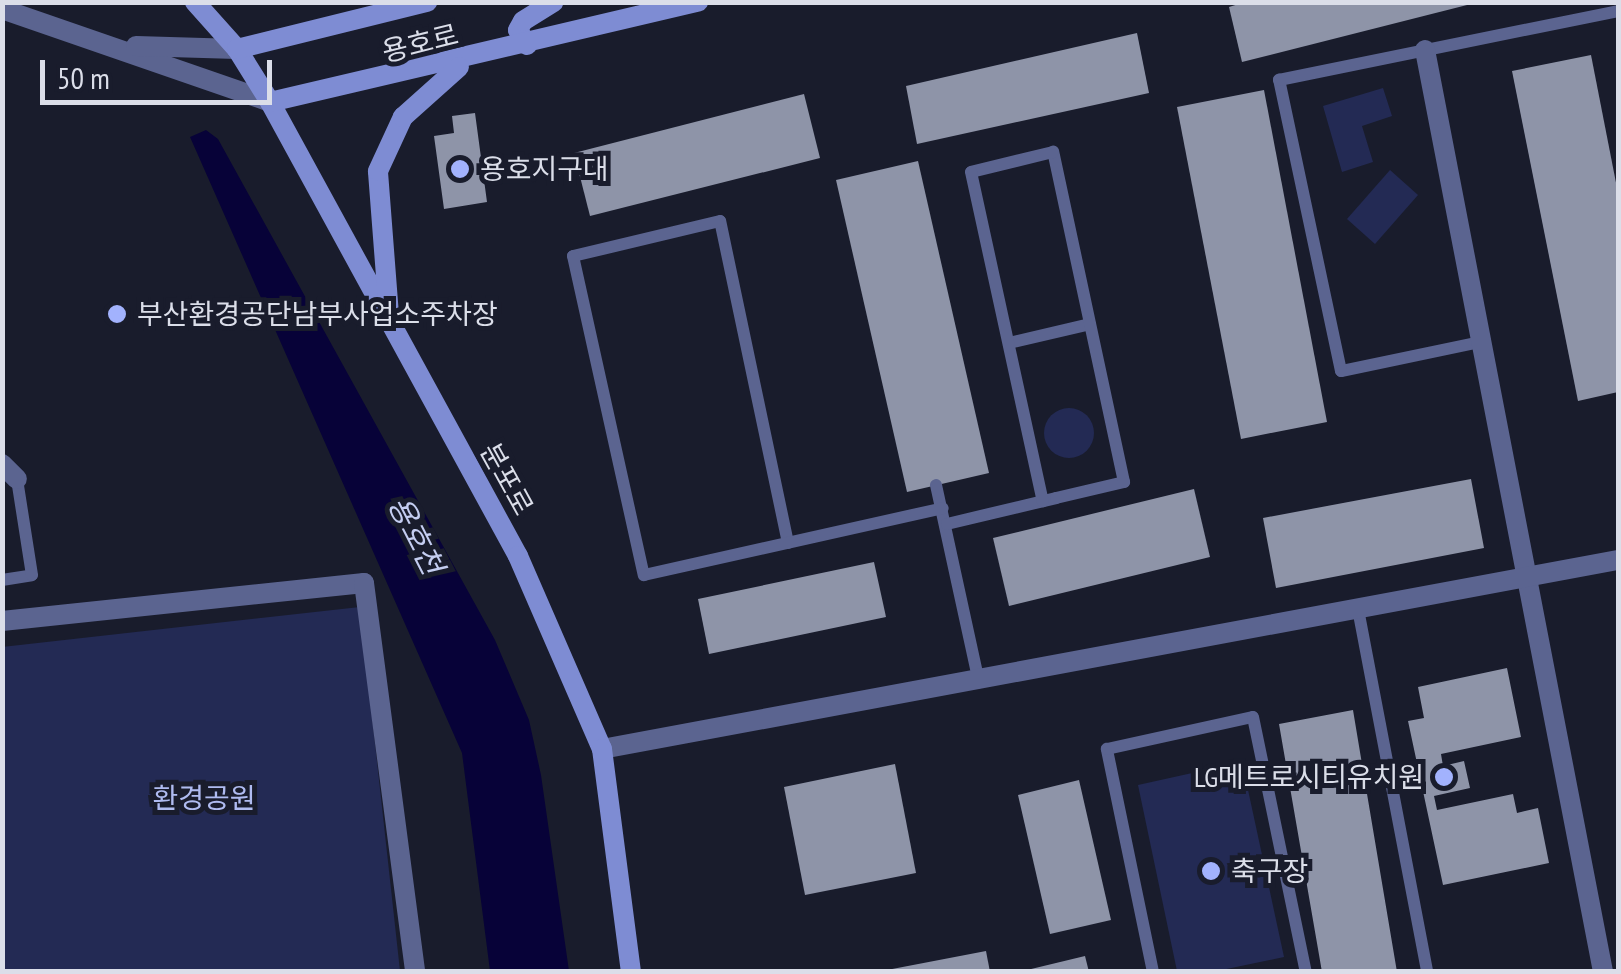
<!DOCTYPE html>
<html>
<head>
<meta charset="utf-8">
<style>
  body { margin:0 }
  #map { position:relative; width:1621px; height:974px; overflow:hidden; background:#191c2c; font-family:"PT Sans Narrow","Noto Sans KR",sans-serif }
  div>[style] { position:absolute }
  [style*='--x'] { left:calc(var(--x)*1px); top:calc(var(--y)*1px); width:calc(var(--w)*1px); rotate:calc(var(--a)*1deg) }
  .green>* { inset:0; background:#232a54 }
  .round { border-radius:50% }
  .water>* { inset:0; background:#070238 }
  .building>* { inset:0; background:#8e94a8 }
  .service>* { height:12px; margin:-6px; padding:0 6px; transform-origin:6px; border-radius:6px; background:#5b6490 }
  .minor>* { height:20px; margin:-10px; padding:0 10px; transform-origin:10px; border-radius:10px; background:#5b6490 }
  .tertiary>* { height:20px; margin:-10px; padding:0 10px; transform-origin:10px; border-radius:10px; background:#5b6490 }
  .secondary>* { height:20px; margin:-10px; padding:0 10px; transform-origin:10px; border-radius:10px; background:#7e8cd3 }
  .dots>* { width:28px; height:28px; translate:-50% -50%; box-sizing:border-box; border:5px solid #191c2c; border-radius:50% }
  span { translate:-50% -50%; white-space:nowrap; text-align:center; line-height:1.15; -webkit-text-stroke:10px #191c2c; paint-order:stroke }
  .street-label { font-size:28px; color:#dbdee9 }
  .poi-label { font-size:28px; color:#dbdee9 }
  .left { translate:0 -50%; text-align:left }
  .right { translate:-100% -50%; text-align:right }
  .park-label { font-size:28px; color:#afbbf0 }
  .water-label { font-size:30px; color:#c4cdf1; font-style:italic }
  .frame { position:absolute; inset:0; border:5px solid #dbdee9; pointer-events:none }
  .scale { position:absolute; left:40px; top:60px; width:232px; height:45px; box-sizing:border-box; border:5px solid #dbdee9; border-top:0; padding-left:12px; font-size:30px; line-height:35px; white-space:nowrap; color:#dbdee9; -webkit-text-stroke:8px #191c2c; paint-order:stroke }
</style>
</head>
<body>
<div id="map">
  <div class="green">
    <i style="clip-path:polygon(1383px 88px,1392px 116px,1362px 126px,1373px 162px,1342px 172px,1323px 106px)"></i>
    <i style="clip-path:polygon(1390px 170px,1418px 195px,1375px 244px,1347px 219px)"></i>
    <i class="round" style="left:1044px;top:408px;width:50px;height:50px"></i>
    <i style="clip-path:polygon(360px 607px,400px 971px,3px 971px,2px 647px)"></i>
    <i style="clip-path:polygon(1242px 762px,1284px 957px,1217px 971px,1177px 971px,1138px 785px)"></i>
  </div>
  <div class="water">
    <i style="clip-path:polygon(206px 130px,218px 139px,495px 640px,529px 720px,541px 775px,569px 971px,490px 971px,462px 753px,190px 137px)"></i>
  </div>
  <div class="building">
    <i style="clip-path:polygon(1245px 2px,1471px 2px,1471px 4px,1242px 62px,1229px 7px)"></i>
    <i style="clip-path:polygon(1137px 33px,1149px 93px,917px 144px,906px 86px)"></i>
    <i style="clip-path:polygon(1591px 55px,1618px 193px,1618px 392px,1578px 401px,1512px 71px)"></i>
    <i style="clip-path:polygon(1264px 90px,1327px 422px,1241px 439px,1177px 107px)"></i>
    <i style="clip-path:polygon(804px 94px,820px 158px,590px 216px,574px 153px)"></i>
    <i style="clip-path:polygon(475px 113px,487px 202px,444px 209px,434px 136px,454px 133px,452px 116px)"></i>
    <i style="clip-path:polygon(918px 161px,989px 473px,907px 492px,836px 180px)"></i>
    <i style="clip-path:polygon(1471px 479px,1484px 548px,1276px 588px,1263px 518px)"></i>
    <i style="clip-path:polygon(1194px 489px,1210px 557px,1009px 606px,993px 538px)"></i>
    <i style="clip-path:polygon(874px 562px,886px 617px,709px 654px,698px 599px)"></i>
    <i style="clip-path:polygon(1507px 668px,1521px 737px,1441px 754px,1443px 766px,1464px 761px,1470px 788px,1434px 796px,1437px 810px,1513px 794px,1517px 813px,1538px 808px,1549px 863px,1443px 885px,1408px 721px,1424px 718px,1418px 687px)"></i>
    <i style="clip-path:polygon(1353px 710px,1364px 776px,1397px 972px,1322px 972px,1279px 724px)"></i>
    <i style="clip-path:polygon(895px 764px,916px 873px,805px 895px,784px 787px)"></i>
    <i style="clip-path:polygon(1079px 780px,1111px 920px,1050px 934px,1018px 795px)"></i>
    <i style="clip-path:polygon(986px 951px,990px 972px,887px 972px,887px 970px)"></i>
    <i style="clip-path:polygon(1085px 956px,1089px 972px,1027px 972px,1027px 970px)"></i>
  </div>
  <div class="service">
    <i style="--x:1485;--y:341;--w:147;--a:168.2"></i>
    <i style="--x:1341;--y:371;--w:298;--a:-102"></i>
    <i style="--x:1279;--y:80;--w:346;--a:-11.5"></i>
    <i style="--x:1009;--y:343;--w:83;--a:-13.2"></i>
    <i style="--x:936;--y:485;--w:202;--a:77.7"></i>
    <i style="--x:947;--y:524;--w:112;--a:-13.4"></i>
    <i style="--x:1056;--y:498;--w:70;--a:-13.2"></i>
    <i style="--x:1124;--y:482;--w:338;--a:-102.1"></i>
    <i style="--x:1053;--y:152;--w:84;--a:166.3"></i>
    <i style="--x:971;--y:172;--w:337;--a:77.7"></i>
    <i style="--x:788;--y:543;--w:329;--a:-101.9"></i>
    <i style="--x:720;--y:221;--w:151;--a:166.6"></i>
    <i style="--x:573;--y:256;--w:327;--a:77.5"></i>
    <i style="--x:644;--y:575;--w:306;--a:-12.6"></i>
    <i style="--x:2;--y:580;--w:30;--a:-9"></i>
    <i style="--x:32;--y:575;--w:97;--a:-98.9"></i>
    <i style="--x:1358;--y:609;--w:369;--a:79.2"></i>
    <i style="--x:1153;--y:972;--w:228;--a:-101.7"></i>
    <i style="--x:1107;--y:749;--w:149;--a:-12.4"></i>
    <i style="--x:1253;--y:717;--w:260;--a:78.3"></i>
  </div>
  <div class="minor">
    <i style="--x:1425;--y:50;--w:939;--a:79.07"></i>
    <i style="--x:2;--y:464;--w:21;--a:45"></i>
    <i style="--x:2;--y:621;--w:364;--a:-6"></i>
    <i style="--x:364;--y:583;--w:392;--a:82.5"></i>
    <i style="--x:602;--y:749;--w:1033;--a:-10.54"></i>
  </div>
  <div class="tertiary">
    <i style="--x:2;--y:9;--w:284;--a:19.1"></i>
    <i style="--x:136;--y:46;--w:101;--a:1.7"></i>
  </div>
  <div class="secondary">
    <i style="--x:195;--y:2;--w:63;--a:48.2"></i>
    <i style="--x:237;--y:49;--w:62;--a:58.1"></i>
    <i style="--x:270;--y:102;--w:517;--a:61.35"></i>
    <i style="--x:518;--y:556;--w:210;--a:66.5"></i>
    <i style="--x:602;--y:749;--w:225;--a:82.6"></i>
    <i style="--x:527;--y:45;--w:17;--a:-121"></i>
    <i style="--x:518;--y:30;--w:10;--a:-61"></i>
    <i style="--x:523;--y:21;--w:36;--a:-32"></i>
    <i style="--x:237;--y:49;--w:196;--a:-13.9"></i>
    <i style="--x:270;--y:102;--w:440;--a:-13.2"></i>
    <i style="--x:389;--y:315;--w:144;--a:-94.4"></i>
    <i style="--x:378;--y:171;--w:60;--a:-65.2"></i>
    <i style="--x:403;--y:117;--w:75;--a:-41.8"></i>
  </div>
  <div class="dots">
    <i style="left:460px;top:169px;background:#a2b2fd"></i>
    <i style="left:117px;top:314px;background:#a2b2fd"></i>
    <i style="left:1444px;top:777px;background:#a2b2fd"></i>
    <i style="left:1211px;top:871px;background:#a2b2fd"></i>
  </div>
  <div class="street-label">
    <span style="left:420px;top:43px;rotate:-14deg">용호로</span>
    <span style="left:507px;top:479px;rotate:61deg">분포로</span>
  </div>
  <div class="poi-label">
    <span class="left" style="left:480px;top:169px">용호지구대</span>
    <span class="left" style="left:137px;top:314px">부산환경공단남부사업소주차장</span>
    <span class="right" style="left:1424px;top:777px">LG메트로시티유치원</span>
    <span class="left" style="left:1231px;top:871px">축구장</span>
  </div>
  <div class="park-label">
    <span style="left:204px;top:798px">환경공원</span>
  </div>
  <div class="water-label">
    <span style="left:416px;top:535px;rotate:63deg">용호천</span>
  </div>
  <div class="frame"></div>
  <div class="scale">50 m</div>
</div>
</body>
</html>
